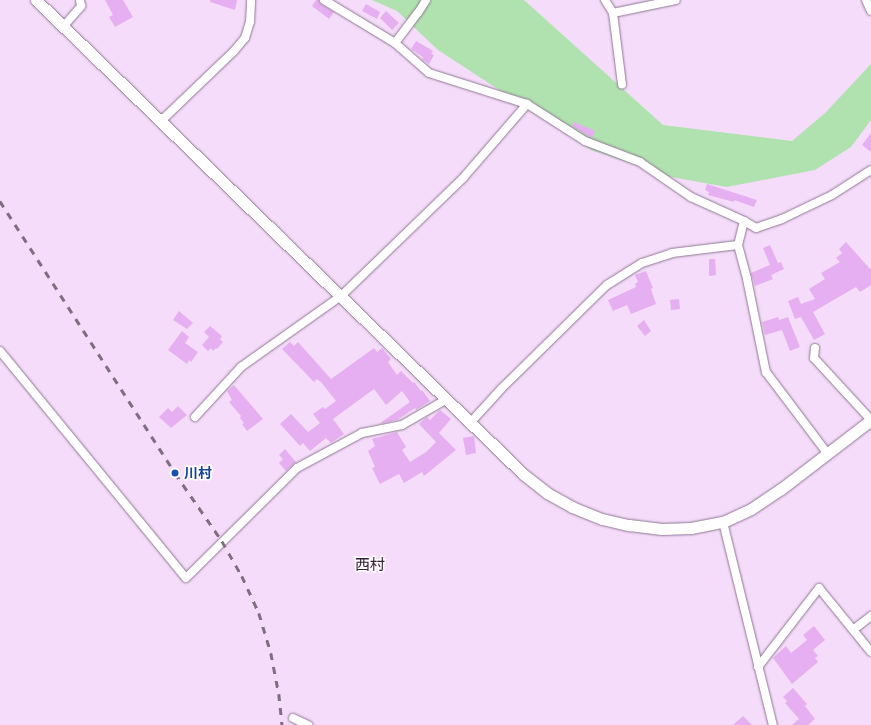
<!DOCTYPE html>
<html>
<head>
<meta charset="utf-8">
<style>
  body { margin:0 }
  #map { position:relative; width:871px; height:725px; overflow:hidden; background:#f5dcfa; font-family:"Archivo Narrow","Noto Sans JP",sans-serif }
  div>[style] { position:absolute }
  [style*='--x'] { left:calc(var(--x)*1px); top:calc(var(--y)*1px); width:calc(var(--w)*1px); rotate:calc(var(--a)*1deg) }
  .green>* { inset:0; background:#b0e2af }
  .building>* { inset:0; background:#e6aff1 }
  .roads { filter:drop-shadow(0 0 1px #8e7793) drop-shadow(0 0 1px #8e7793) }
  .minor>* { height:8px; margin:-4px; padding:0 4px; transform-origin:4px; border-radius:4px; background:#fff }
  .tertiary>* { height:11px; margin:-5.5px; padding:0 5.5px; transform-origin:5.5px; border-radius:5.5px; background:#fff }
  .rail>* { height:2.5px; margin-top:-1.25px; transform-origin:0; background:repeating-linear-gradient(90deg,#7d6e80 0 7px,transparent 0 14px) }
  .dots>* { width:11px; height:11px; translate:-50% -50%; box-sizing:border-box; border:2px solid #fff; border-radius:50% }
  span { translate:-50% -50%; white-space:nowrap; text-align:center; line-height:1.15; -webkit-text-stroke:3px #fff; paint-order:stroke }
  .transit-label { font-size:14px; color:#164399; font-weight:700 }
  .left { translate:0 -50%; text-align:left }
  .neighbourhood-label { font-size:15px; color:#342139 }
</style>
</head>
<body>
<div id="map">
  <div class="green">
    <i style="clip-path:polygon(372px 0,524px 0,663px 125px,792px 141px,825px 113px,871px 64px,871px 120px,851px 147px,815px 170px,727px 187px,671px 177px,591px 150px,438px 50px,397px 11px)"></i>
  </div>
  <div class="building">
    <i style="clip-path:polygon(105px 0,123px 0,133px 17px,115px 27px,109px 17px,113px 15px)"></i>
    <i style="clip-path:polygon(210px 0,237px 0,235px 10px,210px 2px)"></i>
    <i style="clip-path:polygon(316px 0,319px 0,321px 4px,334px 12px,329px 19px,312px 6px)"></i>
    <i style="clip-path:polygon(366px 4px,380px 12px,377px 19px,362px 11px)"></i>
    <i style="clip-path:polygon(386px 11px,399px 23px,392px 30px,380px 18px)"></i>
    <i style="clip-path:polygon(416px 41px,433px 51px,431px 54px,434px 55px,429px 64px,422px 59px,423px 57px,411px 49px)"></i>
    <i style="clip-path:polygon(574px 122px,595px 131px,592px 138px,572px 126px)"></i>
    <i style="clip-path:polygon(871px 133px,871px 152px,862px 145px)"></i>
    <i style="clip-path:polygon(707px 184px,757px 200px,754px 207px,734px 200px,734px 202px,708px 195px,709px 192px,705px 190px)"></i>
    <i style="clip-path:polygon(846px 242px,871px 270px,871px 285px,860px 292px,856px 287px,813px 312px,825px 334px,814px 340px,801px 317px,795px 319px,788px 301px,798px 297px,801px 304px,815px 299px,809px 289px,825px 279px,821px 273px,840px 262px,836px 258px,842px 253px,839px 249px)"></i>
    <i style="clip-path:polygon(770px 245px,778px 263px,781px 262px,784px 269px,771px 275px,773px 279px,755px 286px,751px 273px,770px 265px,763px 248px)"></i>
    <i style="clip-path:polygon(709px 259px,715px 259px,716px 275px,709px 276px)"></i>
    <i style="clip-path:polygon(646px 271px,653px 288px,651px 289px,656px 304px,631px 314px,627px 305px,613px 311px,608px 300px,636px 287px,635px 284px,638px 282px,635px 275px)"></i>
    <i style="clip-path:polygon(679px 299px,680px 309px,671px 310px,670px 300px)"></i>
    <i style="clip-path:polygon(179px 311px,193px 323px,187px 329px,173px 320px)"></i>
    <i style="clip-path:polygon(778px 317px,779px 320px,788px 317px,800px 347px,790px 351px,782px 330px,765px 335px,762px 322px)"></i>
    <i style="clip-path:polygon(644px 320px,651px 331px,645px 336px,637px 326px)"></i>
    <i style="clip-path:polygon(210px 326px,222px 336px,220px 339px,223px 342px,217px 349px,216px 348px,213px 351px,211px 348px,208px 351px,202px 345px,209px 337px,204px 332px)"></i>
    <i style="clip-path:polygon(182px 331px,189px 337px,185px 343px,198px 352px,191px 362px,189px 360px,187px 364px,168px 350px)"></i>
    <i style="clip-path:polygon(290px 342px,294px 346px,298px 342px,331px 379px,374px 348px,377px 352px,382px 348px,391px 359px,388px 362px,397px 375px,401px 371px,413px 383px,414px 382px,421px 391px,422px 390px,430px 401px,416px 410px,415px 408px,397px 420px,379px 424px,410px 402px,402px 391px,386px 405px,374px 389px,333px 419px,344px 434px,331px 443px,326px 438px,310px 451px,303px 443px,300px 446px,280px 424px,291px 414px,308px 432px,320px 423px,313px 414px,323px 407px,325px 409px,336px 401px,321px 382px,317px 379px,314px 382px,282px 349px)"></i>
    <i style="clip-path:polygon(234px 385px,263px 419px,247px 431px,242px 424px,244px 423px,240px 418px,241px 416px,229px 402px,232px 400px,227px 391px)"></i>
    <i style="clip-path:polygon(178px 406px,187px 415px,171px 428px,159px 417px,168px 408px,172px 412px)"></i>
    <i style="clip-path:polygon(440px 410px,451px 419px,439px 433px,456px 450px,424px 476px,422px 472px,404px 483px,399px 474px,380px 484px,372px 468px,375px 467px,368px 451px,375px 446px,372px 439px,397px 432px,406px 447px,402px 450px,410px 462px,426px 452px,436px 442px,419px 424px,427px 417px,430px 420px)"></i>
    <i style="clip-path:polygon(474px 436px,476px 453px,466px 455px,463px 438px)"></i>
    <i style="clip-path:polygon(285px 449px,296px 462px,286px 471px,279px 463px,283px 459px,279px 455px)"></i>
    <i style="clip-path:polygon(814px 626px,825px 640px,813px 650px,818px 656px,815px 658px,818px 662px,792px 684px,773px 658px,786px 646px,791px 653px,807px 640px,803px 635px)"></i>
    <i style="clip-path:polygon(793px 688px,807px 704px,805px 706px,815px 719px,808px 725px,792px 725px,799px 719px,785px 703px,787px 701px,783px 697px)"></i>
    <i style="clip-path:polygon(743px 716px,752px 725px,733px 725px)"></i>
  </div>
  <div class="roads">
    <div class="minor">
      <i style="--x:324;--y:0;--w:83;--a:31.2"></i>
      <i style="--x:395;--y:43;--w:45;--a:41.4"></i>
      <i style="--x:429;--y:73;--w:103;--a:17.6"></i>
      <i style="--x:527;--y:104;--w:69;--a:32.5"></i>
      <i style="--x:585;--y:141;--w:59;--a:20.9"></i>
      <i style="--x:640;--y:162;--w:62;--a:34.5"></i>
      <i style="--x:691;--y:197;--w:58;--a:24.4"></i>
      <i style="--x:744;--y:221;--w:14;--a:30"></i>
      <i style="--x:756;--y:228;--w:28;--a:-19"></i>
      <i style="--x:782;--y:219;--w:55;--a:-25.6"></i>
      <i style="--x:832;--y:195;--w:46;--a:-32.7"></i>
      <i style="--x:605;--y:0;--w:15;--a:58"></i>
      <i style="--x:613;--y:13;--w:72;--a:82.8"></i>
      <i style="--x:866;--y:0;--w:12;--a:66"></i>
      <i style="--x:613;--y:13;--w:64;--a:-11.7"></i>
      <i style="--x:63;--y:27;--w:28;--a:-49"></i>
      <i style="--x:81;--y:6;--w:6;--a:-99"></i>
      <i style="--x:395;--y:43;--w:38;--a:-53"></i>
      <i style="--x:418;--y:13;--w:15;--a:-58"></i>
      <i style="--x:161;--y:121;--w:101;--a:-43.8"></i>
      <i style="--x:234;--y:51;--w:17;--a:-50"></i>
      <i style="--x:245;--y:38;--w:17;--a:-73"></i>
      <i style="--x:250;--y:22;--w:22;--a:-87"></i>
      <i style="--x:744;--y:221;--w:25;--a:104"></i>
      <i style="--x:738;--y:245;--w:35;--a:75"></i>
      <i style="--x:747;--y:279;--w:95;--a:78.5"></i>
      <i style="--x:766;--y:372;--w:101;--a:53"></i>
      <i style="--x:815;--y:348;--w:10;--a:96"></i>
      <i style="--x:814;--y:358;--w:84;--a:47.4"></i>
      <i style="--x:0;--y:351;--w:293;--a:50.7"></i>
      <i style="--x:186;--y:578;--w:156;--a:-44.7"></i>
      <i style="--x:297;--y:468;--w:74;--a:-28.3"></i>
      <i style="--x:362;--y:433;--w:41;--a:-11.3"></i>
      <i style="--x:402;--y:425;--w:52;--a:-30"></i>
      <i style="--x:195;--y:417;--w:68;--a:-47.4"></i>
      <i style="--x:241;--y:367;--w:123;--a:-35.4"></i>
      <i style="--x:341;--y:296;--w:170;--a:-44"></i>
      <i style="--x:463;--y:178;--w:98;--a:-49.1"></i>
      <i style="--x:471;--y:422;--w:45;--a:-47.7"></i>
      <i style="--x:501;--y:389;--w:148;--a:-44.5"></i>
      <i style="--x:607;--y:285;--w:41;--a:-32.2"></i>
      <i style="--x:642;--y:263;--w:32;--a:-18"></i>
      <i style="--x:672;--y:253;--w:66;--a:-6.9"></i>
      <i style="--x:723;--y:522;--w:209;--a:76.2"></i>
      <i style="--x:853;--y:630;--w:23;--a:-38"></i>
      <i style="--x:758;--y:667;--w:100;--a:-52.3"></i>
      <i style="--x:819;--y:588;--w:82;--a:50.9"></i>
      <i style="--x:293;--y:718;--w:17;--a:25"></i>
    </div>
    <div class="tertiary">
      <i style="--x:36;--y:0;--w:680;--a:44.22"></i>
      <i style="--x:523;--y:474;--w:31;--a:38"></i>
      <i style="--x:547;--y:493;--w:29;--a:29"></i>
      <i style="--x:572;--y:507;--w:32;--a:22"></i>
      <i style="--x:602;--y:519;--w:28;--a:13"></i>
      <i style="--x:629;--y:525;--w:33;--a:7"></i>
      <i style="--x:662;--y:529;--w:29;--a:-2"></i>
      <i style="--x:691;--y:528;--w:33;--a:-11"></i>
      <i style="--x:723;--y:522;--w:31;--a:-25"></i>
      <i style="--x:751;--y:509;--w:36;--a:-34"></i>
      <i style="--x:781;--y:489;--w:113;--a:-37.5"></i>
    </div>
  </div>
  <div class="rail">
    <i style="--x:0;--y:201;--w:323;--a:57.2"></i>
    <i style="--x:175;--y:473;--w:83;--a:55.3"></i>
    <i style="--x:222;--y:541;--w:40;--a:60.3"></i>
    <i style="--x:242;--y:576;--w:41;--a:65.3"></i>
    <i style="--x:259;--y:613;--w:42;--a:73.3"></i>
    <i style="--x:271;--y:653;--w:42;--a:79"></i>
    <i style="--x:279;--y:694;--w:31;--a:84"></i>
  </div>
  <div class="dots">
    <i style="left:175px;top:473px;background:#1a4fb4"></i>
  </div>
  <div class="transit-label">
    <span class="left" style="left:184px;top:473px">川村</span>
  </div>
  <div class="neighbourhood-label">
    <span style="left:370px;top:565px">西村</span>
  </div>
</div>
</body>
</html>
